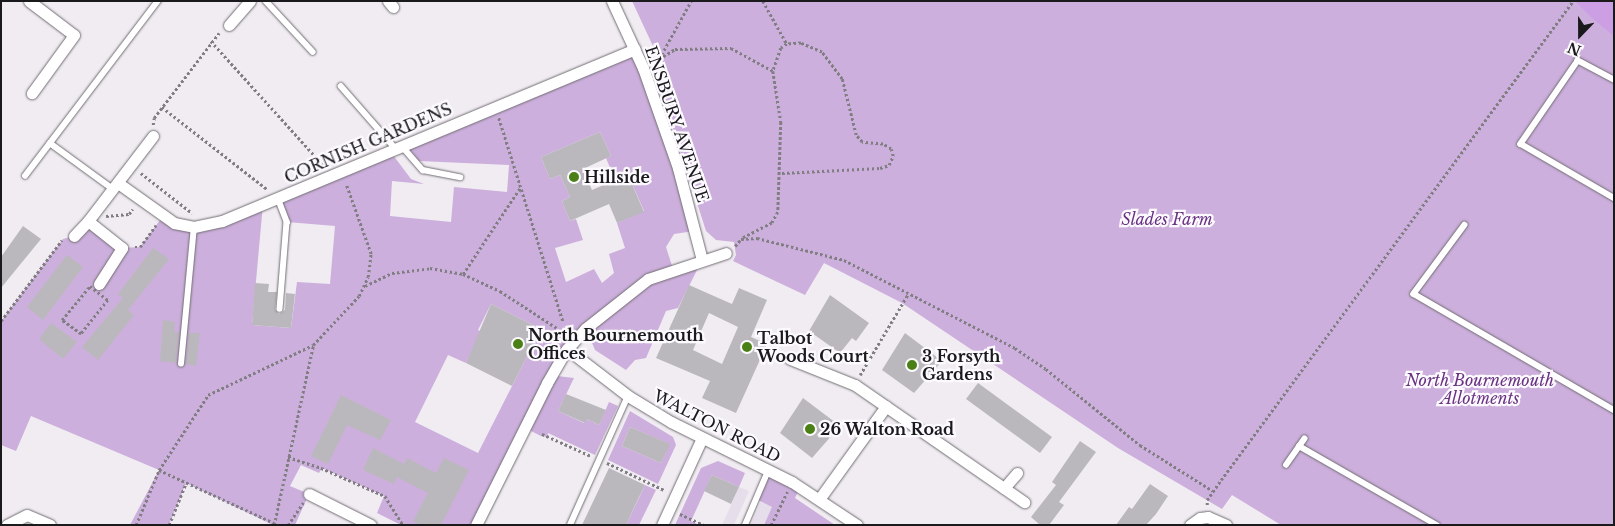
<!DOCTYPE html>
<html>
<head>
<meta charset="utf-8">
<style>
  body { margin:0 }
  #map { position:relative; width:1615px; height:526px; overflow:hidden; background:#f0ecf2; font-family:"Libre Baskerville",serif }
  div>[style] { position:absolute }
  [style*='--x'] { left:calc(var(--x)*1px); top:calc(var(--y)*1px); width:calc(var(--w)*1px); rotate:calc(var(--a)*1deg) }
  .built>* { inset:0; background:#e6deeb }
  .green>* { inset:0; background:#ccafdc }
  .forest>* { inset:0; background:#cc9fe4 }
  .building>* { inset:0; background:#bbb8bd }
  .path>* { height:2.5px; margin-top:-1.25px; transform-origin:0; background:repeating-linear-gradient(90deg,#807e82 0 2.5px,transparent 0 5px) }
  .roads { filter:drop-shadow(0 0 1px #716d72) drop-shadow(0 0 1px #716d72) }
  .service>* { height:5.5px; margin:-2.75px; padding:0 2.75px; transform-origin:2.75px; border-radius:2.75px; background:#fff }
  .minor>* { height:11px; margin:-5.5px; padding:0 5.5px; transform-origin:5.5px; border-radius:5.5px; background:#fff }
  .dots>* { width:14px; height:14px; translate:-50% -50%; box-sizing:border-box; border:2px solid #fdfaff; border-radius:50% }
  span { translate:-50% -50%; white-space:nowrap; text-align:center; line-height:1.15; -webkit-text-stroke:4.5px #fdfaff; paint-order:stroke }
  .street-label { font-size:16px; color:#1a191b }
  .poi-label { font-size:16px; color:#1a191b; font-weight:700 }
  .left { translate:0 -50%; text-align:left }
  .park-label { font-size:16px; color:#693282; font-style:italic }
  .frame { position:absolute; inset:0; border:2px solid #1a191b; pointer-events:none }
  .north { position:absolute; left:1555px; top:10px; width:50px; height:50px; -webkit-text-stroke:4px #fdfaff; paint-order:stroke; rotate:202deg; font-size:14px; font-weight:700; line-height:20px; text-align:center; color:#1a191b }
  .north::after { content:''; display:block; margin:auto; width:18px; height:22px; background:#1a191b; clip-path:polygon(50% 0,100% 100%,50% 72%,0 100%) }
</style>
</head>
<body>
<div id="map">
  <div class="built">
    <i style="clip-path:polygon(739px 487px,749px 491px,734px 525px,722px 525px)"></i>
    <i style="clip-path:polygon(761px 502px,773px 507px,764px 525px,751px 525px)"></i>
  </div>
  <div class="green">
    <i style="clip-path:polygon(632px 1px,1574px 1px,1614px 37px,1614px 525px,1281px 525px,1232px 495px,1222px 509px,1118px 448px,902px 303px,824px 263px,805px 295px,733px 261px,736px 255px,734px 242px,716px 240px,706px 231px,655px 71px,659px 59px)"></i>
    <i style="clip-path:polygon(evenodd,635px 49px,694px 231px,674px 234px,666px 247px,673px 269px,702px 260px,678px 308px,666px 311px,646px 358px,635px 360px,626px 370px,595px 350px,586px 328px,567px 349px,476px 525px,401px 525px,377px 513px,384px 496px,322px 468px,319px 473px,301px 465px,290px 486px,309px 494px,295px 525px,273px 525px,186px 483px,169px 525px,130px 525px,159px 470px,31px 416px,16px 451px,1px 445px,1px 321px,63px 239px,74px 236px,88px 221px,122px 248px,140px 247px,163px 216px,194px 227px,263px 204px,252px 325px,291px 328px,297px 282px,330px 284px,335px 226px,287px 222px,278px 198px,390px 151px,411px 179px,424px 184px,392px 181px,390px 216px,451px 222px,454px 187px,507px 192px,509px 165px,419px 161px,406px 145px,635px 49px,600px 132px,611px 156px,606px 158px,613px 175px,626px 170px,644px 211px,617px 223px,625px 248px,609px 254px,614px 273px,602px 283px,594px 269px,566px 282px,555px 248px,583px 240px,576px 219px,570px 221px,562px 201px,570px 197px,560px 175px,550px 179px,541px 157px,600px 132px,635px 49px,491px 304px,541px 329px,478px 453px,415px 422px,448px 355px,466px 363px,474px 346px,503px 343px,478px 330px,491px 304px)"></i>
    <i style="clip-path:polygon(557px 376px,574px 378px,558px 411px,584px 423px,587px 419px,599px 425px,609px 402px,618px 406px,595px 455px,548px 433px,547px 437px,541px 436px,529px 430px)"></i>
    <i style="clip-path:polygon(evenodd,630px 411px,673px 437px,676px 445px,658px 484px,608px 460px,630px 411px,630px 427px,669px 444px,661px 463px,622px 446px,630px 427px)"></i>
    <i style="clip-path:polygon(718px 461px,745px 473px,739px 487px,712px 475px,691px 521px,699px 525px,675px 525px,701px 468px)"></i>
    <i style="clip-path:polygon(768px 471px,800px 487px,795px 498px,835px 525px,764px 525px,772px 507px,756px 499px)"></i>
    <i style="clip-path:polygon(645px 485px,656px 490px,639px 525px,626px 525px)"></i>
  </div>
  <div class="forest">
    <i style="clip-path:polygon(1574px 1px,1614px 1px,1614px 37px,1592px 18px)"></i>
  </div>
  <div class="building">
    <i style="clip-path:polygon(600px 132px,611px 156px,583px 169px,592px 190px,615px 180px,613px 175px,626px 170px,644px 212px,617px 223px,609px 204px,570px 221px,562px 201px,570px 197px,560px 175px,550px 179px,541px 157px)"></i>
    <i style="clip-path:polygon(23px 226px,41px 239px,1px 288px,1px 257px)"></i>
    <i style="clip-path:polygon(153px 248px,169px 259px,128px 310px,134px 315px,98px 360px,82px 347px,123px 298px,118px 294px)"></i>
    <i style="clip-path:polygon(67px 255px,83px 267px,43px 320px,27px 307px)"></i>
    <i style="clip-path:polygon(255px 283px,269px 284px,268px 292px,277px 292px,275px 309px,279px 314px,285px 310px,286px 293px,295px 294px,291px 328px,252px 325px)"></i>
    <i style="clip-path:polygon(evenodd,689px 285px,732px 304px,739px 288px,767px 300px,751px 337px,767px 344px,736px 413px,702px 398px,710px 381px,656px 358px,689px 285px,709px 313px,738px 327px,722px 364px,693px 350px,709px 313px)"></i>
    <i style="clip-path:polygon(830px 295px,869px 323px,856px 341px,852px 338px,840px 353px,809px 331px)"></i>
    <i style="clip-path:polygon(491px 304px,541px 329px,512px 386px,466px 363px)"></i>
    <i style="clip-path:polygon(163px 320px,175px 322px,174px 332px,179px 332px,176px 363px,160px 361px)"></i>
    <i style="clip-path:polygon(51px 323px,77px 342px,63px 359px,39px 339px)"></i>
    <i style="clip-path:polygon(189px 333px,200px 333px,196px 366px,186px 364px)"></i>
    <i style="clip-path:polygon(905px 333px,942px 361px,914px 393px,882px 370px)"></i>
    <i style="clip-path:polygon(978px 383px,1052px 437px,1040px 453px,966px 399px)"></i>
    <i style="clip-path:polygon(566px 394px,606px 410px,599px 425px,587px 419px,585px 423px,558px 411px)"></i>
    <i style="clip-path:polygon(341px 395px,391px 420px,380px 440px,347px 425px,328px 464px,311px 456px)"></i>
    <i style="clip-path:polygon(803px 398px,840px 426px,812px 458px,780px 433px)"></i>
    <i style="clip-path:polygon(630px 427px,670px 444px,661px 463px,622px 446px)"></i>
    <i style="clip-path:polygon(1080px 441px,1096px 452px,1059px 502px,1064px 505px,1049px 525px,1040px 525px,1031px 517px,1056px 485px,1052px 482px)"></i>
    <i style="clip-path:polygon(373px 448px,404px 464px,407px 458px,436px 473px,444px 458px,469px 470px,441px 525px,421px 525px,413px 521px,428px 493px,397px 477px,394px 484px,363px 470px)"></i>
    <i style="clip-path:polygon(609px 468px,645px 485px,639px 497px,626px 525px,582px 525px)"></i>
    <i style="clip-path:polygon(712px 475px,739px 487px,731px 504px,704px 491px)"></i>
    <i style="clip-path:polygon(1150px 484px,1168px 496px,1156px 514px,1146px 525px,1116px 525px,1129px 507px,1132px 509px)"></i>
  </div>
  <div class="path">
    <i style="--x:763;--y:1;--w:49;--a:60.8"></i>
    <i style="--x:787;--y:44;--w:7;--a:146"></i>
    <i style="--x:781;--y:48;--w:24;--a:109"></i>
    <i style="--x:211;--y:41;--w:167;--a:47.9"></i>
    <i style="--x:659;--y:59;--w:19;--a:-32"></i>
    <i style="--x:675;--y:49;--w:56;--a:-1"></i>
    <i style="--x:731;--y:48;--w:48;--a:28.7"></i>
    <i style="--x:773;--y:71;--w:52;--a:81.1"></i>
    <i style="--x:781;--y:122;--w:90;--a:91.9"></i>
    <i style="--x:778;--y:212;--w:13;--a:119"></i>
    <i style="--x:772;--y:223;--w:34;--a:153"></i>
    <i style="--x:653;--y:63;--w:7;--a:-34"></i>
    <i style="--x:659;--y:59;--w:66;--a:-61.1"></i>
    <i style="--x:162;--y:107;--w:133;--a:38"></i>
    <i style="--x:499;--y:118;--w:213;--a:72.5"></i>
    <i style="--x:153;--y:125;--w:7;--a:-82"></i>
    <i style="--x:154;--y:118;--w:107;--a:-52.6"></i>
    <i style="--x:141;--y:173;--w:65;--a:38.1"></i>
    <i style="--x:782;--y:173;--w:98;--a:-2.9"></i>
    <i style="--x:880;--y:168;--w:9;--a:-18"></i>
    <i style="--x:889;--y:165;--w:10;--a:-66"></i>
    <i style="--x:893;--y:156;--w:7;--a:-106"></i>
    <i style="--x:891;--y:149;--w:9;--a:-148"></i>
    <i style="--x:883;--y:144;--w:21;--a:-175"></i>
    <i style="--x:862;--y:142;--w:9;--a:-131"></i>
    <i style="--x:856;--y:135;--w:58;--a:-104"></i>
    <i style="--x:842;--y:79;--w:34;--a:-127"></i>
    <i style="--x:822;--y:52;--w:23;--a:-157"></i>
    <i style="--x:801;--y:43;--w:14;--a:176"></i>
    <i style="--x:106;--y:216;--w:23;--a:-5"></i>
    <i style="--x:129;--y:214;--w:6;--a:-51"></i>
    <i style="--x:735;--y:246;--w:9;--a:-49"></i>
    <i style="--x:741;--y:239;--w:16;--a:-4"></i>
    <i style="--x:757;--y:238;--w:90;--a:14.2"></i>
    <i style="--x:844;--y:260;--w:192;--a:27.2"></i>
    <i style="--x:1015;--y:348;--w:37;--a:34"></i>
    <i style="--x:1046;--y:369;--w:121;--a:39"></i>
    <i style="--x:1140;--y:445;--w:86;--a:32.2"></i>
    <i style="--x:135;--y:247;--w:5;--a:0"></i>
    <i style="--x:140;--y:247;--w:27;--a:-54"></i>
    <i style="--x:463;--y:274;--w:103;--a:-56.5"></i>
    <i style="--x:90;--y:286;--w:23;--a:38"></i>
    <i style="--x:108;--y:300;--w:43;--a:128.5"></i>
    <i style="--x:81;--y:334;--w:24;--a:-144"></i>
    <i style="--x:62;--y:320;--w:44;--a:-50.5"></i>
    <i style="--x:365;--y:286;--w:30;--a:-26"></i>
    <i style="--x:392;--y:273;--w:38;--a:-7"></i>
    <i style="--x:430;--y:268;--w:34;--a:10"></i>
    <i style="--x:463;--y:274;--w:41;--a:24.7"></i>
    <i style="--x:500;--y:291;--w:68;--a:33"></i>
    <i style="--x:1;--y:321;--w:101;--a:-53"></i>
    <i style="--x:860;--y:375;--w:94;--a:-59.3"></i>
    <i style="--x:542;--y:434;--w:54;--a:24.2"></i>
    <i style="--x:288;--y:457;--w:35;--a:18"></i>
    <i style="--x:321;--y:468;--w:70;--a:23.6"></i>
    <i style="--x:385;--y:496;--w:34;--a:58"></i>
    <i style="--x:607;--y:463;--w:63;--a:25.3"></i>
    <i style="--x:159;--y:470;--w:127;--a:24.7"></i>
    <i style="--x:1207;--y:505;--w:5;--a:-90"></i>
    <i style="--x:1207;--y:500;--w:24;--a:-55"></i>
    <i style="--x:1221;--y:480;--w:594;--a:-53.69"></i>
    <i style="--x:680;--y:514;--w:26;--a:25"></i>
    <i style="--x:136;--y:525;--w:60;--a:-67.3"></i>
    <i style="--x:159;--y:470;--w:90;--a:-56.8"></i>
    <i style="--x:208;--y:395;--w:116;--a:-25.5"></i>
    <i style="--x:313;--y:345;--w:67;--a:-46.8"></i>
    <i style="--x:359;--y:296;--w:21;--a:-65"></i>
    <i style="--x:368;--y:277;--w:23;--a:-83"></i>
    <i style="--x:371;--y:254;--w:74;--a:-109.7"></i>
    <i style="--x:169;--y:525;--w:45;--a:-68"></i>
    <i style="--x:274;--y:525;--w:183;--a:-77.7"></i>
    <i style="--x:288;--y:525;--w:27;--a:-56"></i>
    <i style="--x:771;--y:525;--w:37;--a:-64"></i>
  </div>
  <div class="roads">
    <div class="service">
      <i style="--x:266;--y:1;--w:69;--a:47.3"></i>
      <i style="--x:1614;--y:80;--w:41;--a:-152.2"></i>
      <i style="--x:1578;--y:61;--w:101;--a:124.5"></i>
      <i style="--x:1521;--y:144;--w:108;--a:30.1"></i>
      <i style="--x:341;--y:86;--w:84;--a:48.9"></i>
      <i style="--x:50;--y:143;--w:78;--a:36.1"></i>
      <i style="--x:402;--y:146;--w:32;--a:49"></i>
      <i style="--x:423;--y:170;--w:38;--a:11"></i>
      <i style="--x:25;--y:176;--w:220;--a:-52.8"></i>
      <i style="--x:278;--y:198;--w:26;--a:69"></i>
      <i style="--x:287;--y:222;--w:87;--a:94.6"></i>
      <i style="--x:1465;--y:225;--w:86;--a:126.5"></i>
      <i style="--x:1414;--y:294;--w:231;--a:30.1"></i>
      <i style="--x:181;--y:364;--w:138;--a:-84.6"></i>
      <i style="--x:1299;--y:446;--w:159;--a:29.8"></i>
      <i style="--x:1286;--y:465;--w:32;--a:-55"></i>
      <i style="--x:570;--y:525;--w:141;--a:-65.8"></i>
      <i style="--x:745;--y:525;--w:59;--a:-66.9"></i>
    </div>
    <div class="minor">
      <i style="--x:29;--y:1;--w:56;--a:37.1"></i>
      <i style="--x:74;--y:35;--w:72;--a:125.9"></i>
      <i style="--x:388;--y:1;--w:8;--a:50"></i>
      <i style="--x:612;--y:1;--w:74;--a:65.2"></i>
      <i style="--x:643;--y:68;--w:106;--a:70.7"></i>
      <i style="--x:678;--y:168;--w:95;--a:75.4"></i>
      <i style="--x:229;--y:25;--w:32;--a:-49"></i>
      <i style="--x:118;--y:183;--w:69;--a:35.5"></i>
      <i style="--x:174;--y:223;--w:20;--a:11"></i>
      <i style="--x:194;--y:227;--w:29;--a:-12"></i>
      <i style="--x:222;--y:221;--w:447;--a:-22.6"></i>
      <i style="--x:74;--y:236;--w:21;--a:-47"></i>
      <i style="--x:99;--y:284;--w:43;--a:-57.4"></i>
      <i style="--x:122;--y:248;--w:43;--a:-141.5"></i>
      <i style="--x:88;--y:221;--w:107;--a:-52.6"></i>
      <i style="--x:567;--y:349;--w:77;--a:37.6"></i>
      <i style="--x:628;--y:396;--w:50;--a:31.2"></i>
      <i style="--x:671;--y:422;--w:135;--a:26.4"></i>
      <i style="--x:792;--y:482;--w:78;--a:33.5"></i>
      <i style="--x:790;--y:359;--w:70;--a:21.8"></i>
      <i style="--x:855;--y:385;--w:206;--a:34.7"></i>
      <i style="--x:1004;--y:488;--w:20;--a:-49"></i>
      <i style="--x:309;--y:494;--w:69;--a:26.6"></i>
      <i style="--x:820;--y:498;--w:113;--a:-54.3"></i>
      <i style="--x:7;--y:525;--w:22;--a:-27"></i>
      <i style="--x:27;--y:515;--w:25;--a:23"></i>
      <i style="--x:476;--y:525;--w:159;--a:-63.4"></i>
      <i style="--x:547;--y:383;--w:39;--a:-60"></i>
      <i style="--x:567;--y:349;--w:28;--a:-48"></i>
      <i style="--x:586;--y:328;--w:79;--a:-38.3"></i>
      <i style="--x:648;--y:279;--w:82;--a:-18.4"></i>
      <i style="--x:662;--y:525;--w:96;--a:-65.3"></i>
      <i style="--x:1190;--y:525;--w:12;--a:-35"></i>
      <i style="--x:1200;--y:518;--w:8;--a:-7"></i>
      <i style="--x:1208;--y:517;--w:20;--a:24"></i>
    </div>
  </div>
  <div class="dots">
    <i style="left:574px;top:177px;background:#4a8015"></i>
    <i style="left:518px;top:344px;background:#4a8015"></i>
    <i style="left:747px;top:347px;background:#4a8015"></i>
    <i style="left:912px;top:365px;background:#4a8015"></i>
    <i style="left:810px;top:429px;background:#4a8015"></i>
  </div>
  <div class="street-label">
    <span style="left:677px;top:124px;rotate:71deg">ENSBURY AVENUE</span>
    <span style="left:368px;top:143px;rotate:-23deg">CORNISH GARDENS</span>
    <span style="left:717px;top:426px;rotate:27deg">WALTON ROAD</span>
  </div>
  <div class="poi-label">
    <span class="left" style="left:584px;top:177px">Hillside</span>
    <span class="left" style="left:528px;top:344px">North Bournemouth<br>Offices</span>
    <span class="left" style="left:757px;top:347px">Talbot<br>Woods Court</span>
    <span class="left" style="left:922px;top:365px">3 Forsyth<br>Gardens</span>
    <span class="left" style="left:820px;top:429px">26 Walton Road</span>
  </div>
  <div class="park-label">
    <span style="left:1167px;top:219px">Slades Farm</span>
    <span style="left:1480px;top:389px">North Bournemouth<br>Allotments</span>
  </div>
  <div class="frame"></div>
  <div class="north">N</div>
</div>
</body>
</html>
